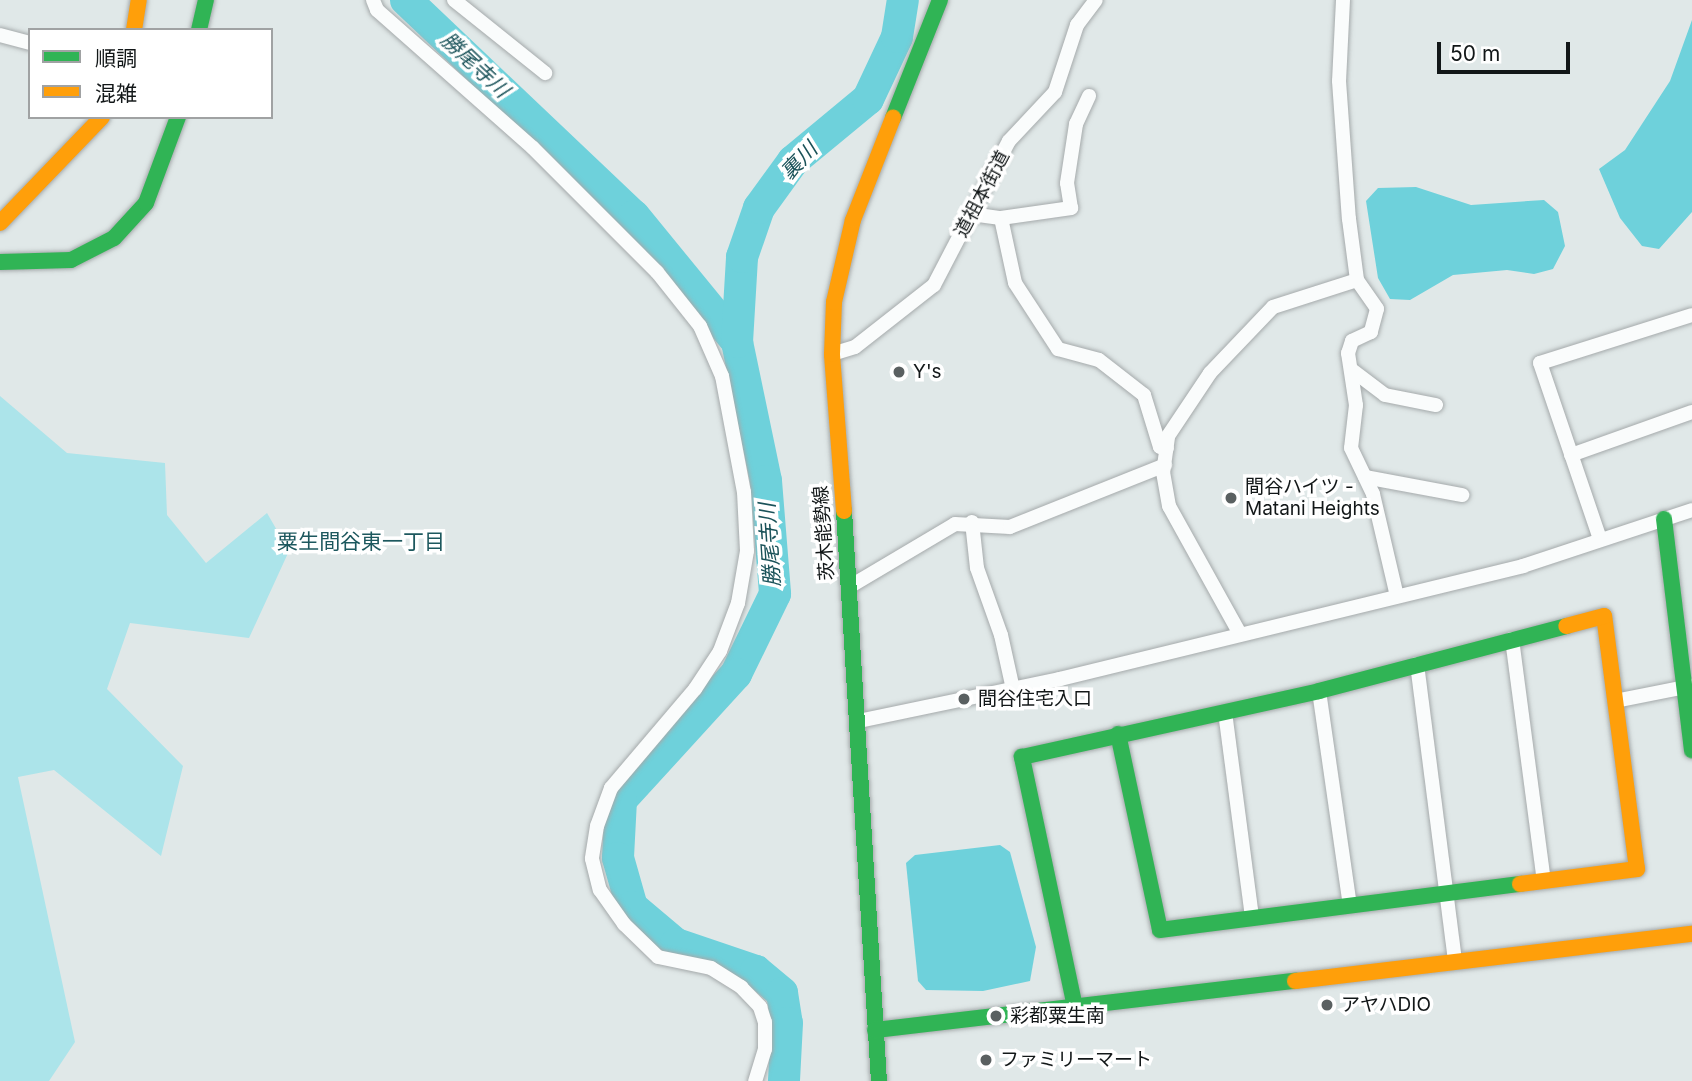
<!DOCTYPE html>
<html>
<head>
<meta charset="utf-8">
<style>
  body { margin:0 }
  #map { position:relative; width:1692px; height:1081px; overflow:hidden; background:#e0e8e8; font-family:Inter,"Noto Sans JP",sans-serif }
  div>[style] { position:absolute }
  [style*='--x'] { left:calc(var(--x)*1px); top:calc(var(--y)*1px); width:calc(var(--w)*1px); rotate:calc(var(--a)*1deg) }
  .green>* { inset:0; background:#ace4ea }
  .water>* { inset:0; background:#6ed1db }
  .river>* { height:32px; margin:-16px; padding:0 16px; transform-origin:16px; border-radius:16px; background:#6ed1db }
  .roads { filter:drop-shadow(0 0 2px #a5aaab) drop-shadow(0 0 2px #a5aaab) }
  .street>* { height:14px; margin:-7px; padding:0 7px; transform-origin:7px; border-radius:7px; background:#fafcfc }
  .fast>* { height:16px; margin:-8px; padding:0 8px; transform-origin:8px; border-radius:8px; background:#30b455 }
  .slow>* { height:16px; margin:-8px; padding:0 8px; transform-origin:8px; border-radius:8px; background:#ff9f0a }
  .dots>* { width:19px; height:19px; translate:-50% -50%; box-sizing:border-box; border:4px solid #fff; border-radius:50% }
  span { translate:-50% -50%; white-space:nowrap; text-align:center; line-height:1.15; -webkit-text-stroke:7px #fff; paint-order:stroke }
  .street-label { font-size:19px; color:#121718 }
  .poi-label { font-size:19px; color:#121718 }
  .left { translate:0 -50%; text-align:left }
  .water-label { font-size:21px; color:#1a5259; font-style:italic }
  .neighbourhood-label { font-size:21px; color:#1d585e }
  .legend { position:absolute; left:28px; top:28px; width:245px; height:91px; box-sizing:border-box; background:#fff; border:2px solid #a0a2a3; margin:0; padding:9px 12px; list-style:none; font-size:21px; color:#121718 }
  .legend li { display:flex; align-items:center; gap:14px; height:35px }
  .legend b { width:35px; border:2px solid #a0a2a3 }
  .scale { position:absolute; left:1437px; top:42px; width:133px; height:32px; box-sizing:border-box; border:4px solid #121718; border-top:0; padding-left:9px; font-size:21px; line-height:24px; white-space:nowrap; color:#121718; -webkit-text-stroke:5px #fff; paint-order:stroke }
</style>
</head>
<body>
<div id="map">
  <div class="green">
    <i style="clip-path:polygon(0 396px,67px 453px,165px 463px,167px 515px,206px 563px,267px 513px,289px 551px,249px 638px,130px 623px,107px 689px,183px 766px,161px 856px,54px 770px,18px 777px,75px 1042px,49px 1081px,0 1081px)"></i>
  </div>
  <div class="water">
    <i style="clip-path:polygon(1692px 20px,1692px 212px,1659px 249px,1642px 246px,1620px 218px,1599px 169px,1625px 150px,1670px 81px)"></i>
    <i style="clip-path:polygon(1416px 187px,1471px 205px,1544px 200px,1558px 212px,1565px 246px,1553px 269px,1534px 274px,1507px 270px,1453px 275px,1410px 300px,1390px 299px,1378px 278px,1366px 201px,1378px 188px)"></i>
    <i style="clip-path:polygon(1000px 845px,1010px 852px,1036px 947px,1030px 981px,983px 991px,926px 990px,918px 981px,906px 863px,915px 855px)"></i>
  </div>
  <div class="river">
    <i style="--x:406;--y:0;--w:314;--a:43.5"></i>
    <i style="--x:634;--y:216;--w:163;--a:50.7"></i>
    <i style="--x:737;--y:342;--w:142;--a:78.2"></i>
    <i style="--x:766;--y:481;--w:113;--a:85.4"></i>
    <i style="--x:775;--y:594;--w:89;--a:116"></i>
    <i style="--x:736;--y:674;--w:171;--a:132.4"></i>
    <i style="--x:621;--y:800;--w:58;--a:93"></i>
    <i style="--x:618;--y:858;--w:51;--a:74.1"></i>
    <i style="--x:632;--y:907;--w:57;--a:40.1"></i>
    <i style="--x:676;--y:944;--w:84;--a:18.6"></i>
    <i style="--x:756;--y:971;--w:34;--a:40"></i>
    <i style="--x:782;--y:993;--w:30;--a:81"></i>
    <i style="--x:787;--y:1023;--w:58;--a:93"></i>
    <i style="--x:737;--y:342;--w:85;--a:-86.6"></i>
    <i style="--x:742;--y:257;--w:52;--a:-70.9"></i>
    <i style="--x:759;--y:208;--w:58;--a:-54.1"></i>
    <i style="--x:793;--y:161;--w:97;--a:-39.6"></i>
    <i style="--x:868;--y:99;--w:68;--a:-64.9"></i>
    <i style="--x:897;--y:37;--w:37;--a:-81"></i>
  </div>
  <div class="roads">
    <div class="street">
      <i style="--x:373;--y:0;--w:11;--a:68"></i>
      <i style="--x:377;--y:10;--w:208;--a:41.5"></i>
      <i style="--x:533;--y:148;--w:175;--a:45"></i>
      <i style="--x:657;--y:272;--w:69;--a:51.5"></i>
      <i style="--x:700;--y:326;--w:55;--a:66.3"></i>
      <i style="--x:722;--y:376;--w:118;--a:79.3"></i>
      <i style="--x:744;--y:492;--w:59;--a:87.1"></i>
      <i style="--x:747;--y:551;--w:53;--a:99.8"></i>
      <i style="--x:738;--y:603;--w:51;--a:110.6"></i>
      <i style="--x:720;--y:651;--w:45;--a:123.3"></i>
      <i style="--x:695;--y:689;--w:130;--a:130.3"></i>
      <i style="--x:611;--y:788;--w:40;--a:110.2"></i>
      <i style="--x:597;--y:826;--w:33;--a:99"></i>
      <i style="--x:592;--y:859;--w:32;--a:76"></i>
      <i style="--x:600;--y:890;--w:42;--a:54.8"></i>
      <i style="--x:624;--y:924;--w:47;--a:44.1"></i>
      <i style="--x:658;--y:957;--w:54;--a:11.7"></i>
      <i style="--x:711;--y:968;--w:36;--a:32"></i>
      <i style="--x:741;--y:987;--w:28;--a:46"></i>
      <i style="--x:760;--y:1007;--w:16;--a:72"></i>
      <i style="--x:765;--y:1022;--w:27;--a:90"></i>
      <i style="--x:765;--y:1049;--w:34;--a:107"></i>
      <i style="--x:454;--y:0;--w:117;--a:38.7"></i>
      <i style="--x:1343;--y:0;--w:81;--a:92.8"></i>
      <i style="--x:1339;--y:81;--w:138;--a:85.9"></i>
      <i style="--x:1349;--y:219;--w:62;--a:82.5"></i>
      <i style="--x:1357;--y:280;--w:35;--a:55"></i>
      <i style="--x:1377;--y:309;--w:24;--a:105"></i>
      <i style="--x:1371;--y:332;--w:21;--a:155"></i>
      <i style="--x:1352;--y:341;--w:13;--a:108"></i>
      <i style="--x:1348;--y:353;--w:53;--a:81.3"></i>
      <i style="--x:1356;--y:405;--w:43;--a:96.6"></i>
      <i style="--x:1351;--y:448;--w:51;--a:64.4"></i>
      <i style="--x:1373;--y:494;--w:105;--a:76.8"></i>
      <i style="--x:0;--y:35;--w:31;--a:15"></i>
      <i style="--x:971;--y:214;--w:30;--a:8"></i>
      <i style="--x:1001;--y:218;--w:71;--a:-8.1"></i>
      <i style="--x:1071;--y:208;--w:25;--a:-99"></i>
      <i style="--x:1067;--y:183;--w:60;--a:-81.3"></i>
      <i style="--x:1076;--y:124;--w:31;--a:-65"></i>
      <i style="--x:1001;--y:218;--w:66;--a:77.8"></i>
      <i style="--x:1015;--y:283;--w:79;--a:56.9"></i>
      <i style="--x:1058;--y:349;--w:42;--a:15"></i>
      <i style="--x:1099;--y:360;--w:57;--a:37.9"></i>
      <i style="--x:1144;--y:395;--w:54;--a:72.9"></i>
      <i style="--x:1160;--y:447;--w:7;--a:8"></i>
      <i style="--x:832;--y:354;--w:24;--a:-17"></i>
      <i style="--x:855;--y:347;--w:100;--a:-38.1"></i>
      <i style="--x:934;--y:285;--w:162;--a:-62.5"></i>
      <i style="--x:1009;--y:141;--w:67;--a:-46.8"></i>
      <i style="--x:1055;--y:92;--w:71;--a:-71.8"></i>
      <i style="--x:1077;--y:25;--w:31;--a:-53"></i>
      <i style="--x:1352;--y:370;--w:41;--a:37.1"></i>
      <i style="--x:1385;--y:395;--w:52;--a:11.1"></i>
      <i style="--x:1571;--y:455;--w:128;--a:-19.6"></i>
      <i style="--x:1365;--y:477;--w:99;--a:10.5"></i>
      <i style="--x:972;--y:522;--w:46;--a:83.8"></i>
      <i style="--x:977;--y:568;--w:71;--a:70.3"></i>
      <i style="--x:1001;--y:635;--w:55;--a:77.5"></i>
      <i style="--x:1600;--y:539;--w:186;--a:-108.8"></i>
      <i style="--x:1540;--y:363;--w:159;--a:-17.5"></i>
      <i style="--x:849;--y:587;--w:123;--a:-30.7"></i>
      <i style="--x:955;--y:524;--w:55;--a:3.1"></i>
      <i style="--x:1010;--y:527;--w:167;--a:-21.8"></i>
      <i style="--x:1240;--y:634;--w:146;--a:-119"></i>
      <i style="--x:1169;--y:506;--w:34;--a:-100"></i>
      <i style="--x:1163;--y:473;--w:37;--a:-82"></i>
      <i style="--x:1168;--y:436;--w:76;--a:-56.3"></i>
      <i style="--x:1210;--y:373;--w:91;--a:-46.3"></i>
      <i style="--x:1273;--y:307;--w:88;--a:-17.8"></i>
      <i style="--x:1512;--y:639;--w:244;--a:82.5"></i>
      <i style="--x:1417;--y:664;--w:300;--a:82.7"></i>
      <i style="--x:1319;--y:691;--w:217;--a:81.8"></i>
      <i style="--x:1615;--y:701;--w:77;--a:-11.2"></i>
      <i style="--x:1225;--y:712;--w:208;--a:82.5"></i>
      <i style="--x:859;--y:721;--w:205;--a:-11.8"></i>
      <i style="--x:1060;--y:679;--w:477;--a:-13.7"></i>
      <i style="--x:1523;--y:566;--w:178;--a:-18.3"></i>
    </div>
    <div class="fast">
      <i style="--x:199;--y:30;--w:31;--a:-77"></i>
      <i style="--x:893;--y:118;--w:127;--a:-68.3"></i>
      <i style="--x:0;--y:262;--w:71;--a:-1.6"></i>
      <i style="--x:71;--y:260;--w:48;--a:-27.1"></i>
      <i style="--x:114;--y:238;--w:47;--a:-47.6"></i>
      <i style="--x:146;--y:203;--w:92;--a:-69.6"></i>
      <i style="--x:844;--y:511;--w:571;--a:86.49"></i>
      <i style="--x:1664;--y:519;--w:233;--a:83.1"></i>
      <i style="--x:1118;--y:734;--w:200;--a:77.9"></i>
      <i style="--x:1160;--y:930;--w:363;--a:-7.3"></i>
      <i style="--x:1075;--y:1007;--w:256;--a:-102"></i>
      <i style="--x:1022;--y:757;--w:304;--a:-12.5"></i>
      <i style="--x:1319;--y:691;--w:255;--a:-14.7"></i>
      <i style="--x:875;--y:1030;--w:423;--a:-6.7"></i>
    </div>
    <div class="slow">
      <i style="--x:134;--y:30;--w:30;--a:-81"></i>
      <i style="--x:0;--y:223;--w:147;--a:-46.1"></i>
      <i style="--x:844;--y:511;--w:157;--a:-94.4"></i>
      <i style="--x:832;--y:354;--w:52;--a:-87.8"></i>
      <i style="--x:834;--y:302;--w:84;--a:-77"></i>
      <i style="--x:853;--y:220;--w:110;--a:-68.6"></i>
      <i style="--x:1520;--y:884;--w:118;--a:-7.3"></i>
      <i style="--x:1637;--y:869;--w:255;--a:-97.4"></i>
      <i style="--x:1604;--y:616;--w:39;--a:165"></i>
      <i style="--x:1295;--y:981;--w:400;--a:-6.8"></i>
    </div>
  </div>
  <div class="dots">
    <i style="left:899px;top:372px;background:#5a6061"></i>
    <i style="left:1231px;top:498px;background:#5a6061"></i>
    <i style="left:964px;top:699px;background:#5a6061"></i>
    <i style="left:1327px;top:1005px;background:#5a6061"></i>
    <i style="left:996px;top:1016px;background:#5a6061"></i>
    <i style="left:986px;top:1060px;background:#5a6061"></i>
  </div>
  <div class="street-label">
    <span style="left:982px;top:194px;rotate:-62deg">道祖本街道</span>
    <span style="left:824px;top:533px;rotate:-94deg">茨木能勢線</span>
  </div>
  <div class="poi-label">
    <span class="left" style="left:913px;top:372px">Y's</span>
    <span class="left" style="left:1245px;top:498px">間谷ハイツ -<br>Matani Heights</span>
    <span class="left" style="left:978px;top:699px">間谷住宅入口</span>
    <span class="left" style="left:1341px;top:1005px">アヤハDIO</span>
    <span class="left" style="left:1010px;top:1016px">彩都粟生南</span>
    <span class="left" style="left:1000px;top:1060px">ファミリーマート</span>
  </div>
  <div class="water-label">
    <span style="left:475px;top:65px;rotate:43deg">勝尾寺川</span>
    <span style="left:799px;top:161px;rotate:-46deg">裏川</span>
    <span style="left:770px;top:545px;rotate:-94deg">勝尾寺川</span>
  </div>
  <div class="neighbourhood-label">
    <span style="left:361px;top:542px">粟生間谷東一丁目</span>
  </div>
  <ul class="legend">
  <li><b style="height:9px;background:#30b455"></b>順調</li>
  <li><b style="height:9px;background:#ff9f0a"></b>混雑</li>
  </ul>
  <div class="scale">50 m</div>
</div>
</body>
</html>
